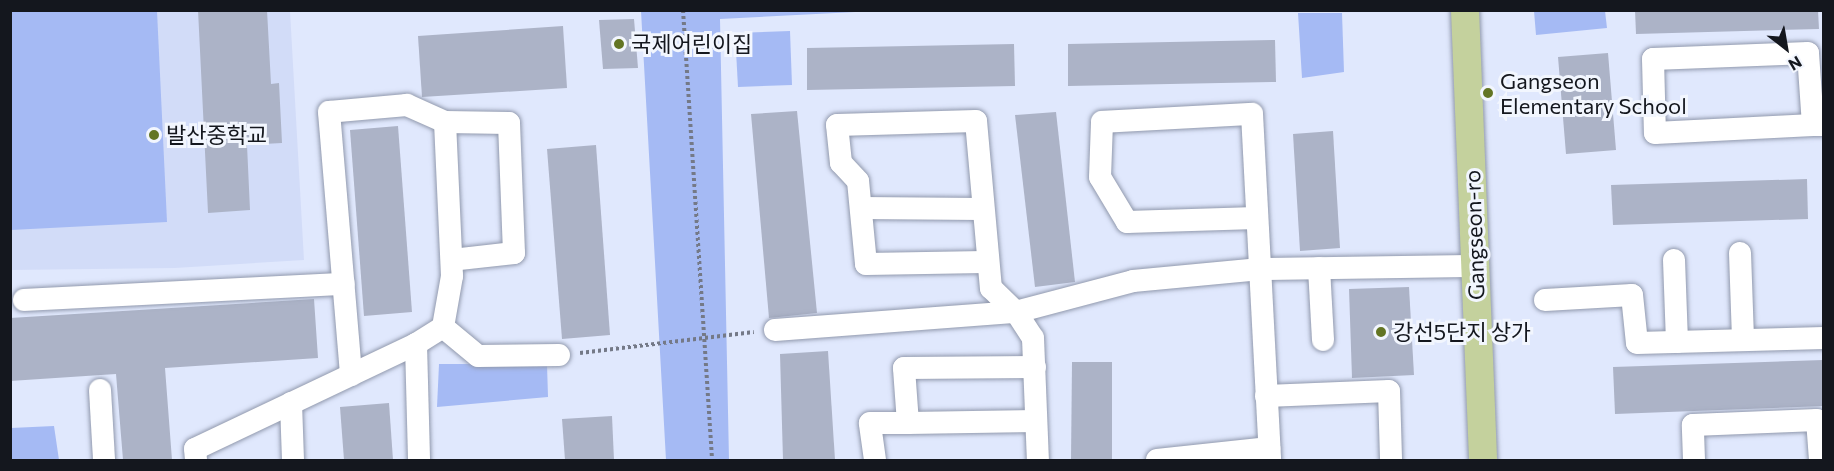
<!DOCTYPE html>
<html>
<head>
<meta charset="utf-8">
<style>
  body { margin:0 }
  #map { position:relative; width:1834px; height:471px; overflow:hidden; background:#e0e8fd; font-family:Commissioner,"Noto Sans KR",sans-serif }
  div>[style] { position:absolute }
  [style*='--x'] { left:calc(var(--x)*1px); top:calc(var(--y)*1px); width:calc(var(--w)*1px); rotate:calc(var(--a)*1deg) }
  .built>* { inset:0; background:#d2dcf8 }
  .green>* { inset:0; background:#a5baf4 }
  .building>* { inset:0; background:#acb3c7 }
  .path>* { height:4px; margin-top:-2px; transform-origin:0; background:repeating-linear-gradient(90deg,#747987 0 3px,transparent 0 6px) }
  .roads { filter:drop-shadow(0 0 2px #9199ad) drop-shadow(0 0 2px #9199ad) }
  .minor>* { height:22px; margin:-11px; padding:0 11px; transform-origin:11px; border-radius:11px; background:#fff }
  .major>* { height:28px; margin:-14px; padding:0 14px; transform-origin:14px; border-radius:14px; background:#c4d19d }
  .dots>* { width:16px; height:16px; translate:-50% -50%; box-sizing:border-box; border:3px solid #f2f6fe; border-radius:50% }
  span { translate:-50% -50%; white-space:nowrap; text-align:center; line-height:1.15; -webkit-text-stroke:6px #f2f6fe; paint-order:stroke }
  .poi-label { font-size:22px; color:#14171e }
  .left { translate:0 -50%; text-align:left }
  .street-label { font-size:22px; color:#14171e }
  .frame { position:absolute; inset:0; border:12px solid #14171e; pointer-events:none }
  .north { position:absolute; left:1756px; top:18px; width:60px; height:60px; -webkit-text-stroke:4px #f2f6fe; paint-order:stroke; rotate:149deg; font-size:16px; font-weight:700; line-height:24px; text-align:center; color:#14171e }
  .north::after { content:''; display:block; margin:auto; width:21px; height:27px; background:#14171e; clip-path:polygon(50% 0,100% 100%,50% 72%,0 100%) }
</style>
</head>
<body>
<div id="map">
  <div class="built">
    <i style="clip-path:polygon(10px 11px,290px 11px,304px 260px,175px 268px,11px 270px)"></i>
  </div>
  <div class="green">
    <i style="clip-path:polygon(10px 11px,157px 11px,167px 222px,11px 230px)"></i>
    <i style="clip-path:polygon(641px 11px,875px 11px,720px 19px,729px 460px,666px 460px)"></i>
    <i style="clip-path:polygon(1534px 11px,1605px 11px,1607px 28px,1536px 35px)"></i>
    <i style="clip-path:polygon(1298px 13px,1342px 13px,1344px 72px,1302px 78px)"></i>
    <i style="clip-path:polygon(790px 31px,792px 85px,738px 87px,735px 33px)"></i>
    <i style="clip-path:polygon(439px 364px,547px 364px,548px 397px,437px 407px)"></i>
    <i style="clip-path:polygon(54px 426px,59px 460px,11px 460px,11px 428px)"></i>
  </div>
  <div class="building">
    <i style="clip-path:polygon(198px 10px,267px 10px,271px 84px,279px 83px,282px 143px,247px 145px,250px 210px,208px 213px)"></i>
    <i style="clip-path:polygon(1635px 10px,1818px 10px,1819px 29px,1636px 34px)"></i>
    <i style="clip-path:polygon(634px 19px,638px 68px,603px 69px,599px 20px)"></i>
    <i style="clip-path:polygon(563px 26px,567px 88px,422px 97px,418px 36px)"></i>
    <i style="clip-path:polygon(1275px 40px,1276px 82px,1068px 86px,1068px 44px)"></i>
    <i style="clip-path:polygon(1014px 44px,1015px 86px,807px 90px,807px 48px)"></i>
    <i style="clip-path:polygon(1608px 53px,1616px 150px,1566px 154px,1558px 57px)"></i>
    <i style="clip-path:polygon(797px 111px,817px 313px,769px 318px,751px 114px)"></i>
    <i style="clip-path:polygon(1056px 112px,1075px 282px,1035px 287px,1015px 115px)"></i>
    <i style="clip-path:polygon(398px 126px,412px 312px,364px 316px,350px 130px)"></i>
    <i style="clip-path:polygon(1333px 131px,1340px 248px,1300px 251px,1293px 134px)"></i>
    <i style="clip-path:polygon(596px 145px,610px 335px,562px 339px,547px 149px)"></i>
    <i style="clip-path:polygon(1807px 179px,1808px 219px,1613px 225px,1611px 185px)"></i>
    <i style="clip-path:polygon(1409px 287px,1414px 375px,1352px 378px,1349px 289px)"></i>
    <i style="clip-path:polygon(314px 299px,318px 358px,165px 368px,172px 460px,123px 460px,116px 374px,10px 381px,10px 318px)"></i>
    <i style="clip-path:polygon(828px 351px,835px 460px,783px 460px,780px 354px)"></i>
    <i style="clip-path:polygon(1823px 360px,1824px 406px,1615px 414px,1613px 367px)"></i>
    <i style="clip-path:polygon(1072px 362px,1112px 362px,1112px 460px,1071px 460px)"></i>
    <i style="clip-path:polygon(389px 403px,393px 460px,344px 460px,340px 407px)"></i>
    <i style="clip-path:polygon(612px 416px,614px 460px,565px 460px,562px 419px)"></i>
  </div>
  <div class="path">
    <i style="--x:683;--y:10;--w:451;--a:86.3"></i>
    <i style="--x:580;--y:353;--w:175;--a:-6.9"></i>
  </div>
  <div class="roads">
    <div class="minor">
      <i style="--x:445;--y:122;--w:64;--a:0.9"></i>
      <i style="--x:509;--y:123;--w:130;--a:87.8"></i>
      <i style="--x:514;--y:253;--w:62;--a:173.6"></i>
      <i style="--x:1813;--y:125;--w:72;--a:-94"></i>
      <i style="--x:1808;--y:53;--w:155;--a:177.8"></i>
      <i style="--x:1653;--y:59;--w:74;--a:88.5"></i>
      <i style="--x:1655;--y:133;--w:158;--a:-2.9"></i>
      <i style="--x:1813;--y:125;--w:11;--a:0"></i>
      <i style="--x:861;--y:208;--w:120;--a:0.5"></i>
      <i style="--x:1256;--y:218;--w:129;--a:178.2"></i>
      <i style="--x:1127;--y:222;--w:52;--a:-121"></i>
      <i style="--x:1100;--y:177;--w:55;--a:-87.9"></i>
      <i style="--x:1102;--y:122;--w:150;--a:-3.1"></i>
      <i style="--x:1252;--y:114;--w:346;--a:87"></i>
      <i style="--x:1740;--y:253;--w:87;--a:88"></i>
      <i style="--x:1674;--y:260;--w:82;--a:87.9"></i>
      <i style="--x:985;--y:262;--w:119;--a:179"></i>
      <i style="--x:866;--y:264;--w:83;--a:-95.5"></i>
      <i style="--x:858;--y:181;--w:25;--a:-133"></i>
      <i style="--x:841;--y:163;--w:38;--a:-96"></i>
      <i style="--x:837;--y:125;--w:139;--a:-1.6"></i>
      <i style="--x:976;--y:121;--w:168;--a:84.9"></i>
      <i style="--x:991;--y:288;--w:35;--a:44"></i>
      <i style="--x:1016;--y:312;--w:31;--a:57"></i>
      <i style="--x:1033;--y:338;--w:122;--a:87.7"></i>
      <i style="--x:1319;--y:268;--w:72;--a:86.8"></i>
      <i style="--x:24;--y:300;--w:320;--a:-2.9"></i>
      <i style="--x:1545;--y:300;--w:87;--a:-3.3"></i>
      <i style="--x:1632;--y:295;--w:48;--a:84.1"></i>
      <i style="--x:1637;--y:343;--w:187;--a:-1.5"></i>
      <i style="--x:443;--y:327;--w:45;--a:39.6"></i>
      <i style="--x:478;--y:356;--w:81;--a:-0.7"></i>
      <i style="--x:775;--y:330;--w:242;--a:-4.3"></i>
      <i style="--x:1016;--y:312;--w:121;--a:-14.8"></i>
      <i style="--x:1133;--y:281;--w:128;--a:-5.4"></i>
      <i style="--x:1260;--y:269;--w:215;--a:-0.8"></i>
      <i style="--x:416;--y:344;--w:116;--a:88.5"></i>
      <i style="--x:100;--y:390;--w:70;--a:86.7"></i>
      <i style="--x:1266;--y:396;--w:123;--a:-2.3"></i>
      <i style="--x:1389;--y:391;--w:69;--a:88.3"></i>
      <i style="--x:291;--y:403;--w:57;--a:88"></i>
      <i style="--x:908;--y:423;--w:128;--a:-0.9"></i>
      <i style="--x:196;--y:460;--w:11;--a:-95"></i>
      <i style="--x:195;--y:449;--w:245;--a:-25.4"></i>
      <i style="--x:416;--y:344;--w:32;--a:-32"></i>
      <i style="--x:443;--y:327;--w:52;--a:-80"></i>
      <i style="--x:452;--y:276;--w:154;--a:-92.6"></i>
      <i style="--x:445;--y:122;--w:42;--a:-155.9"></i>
      <i style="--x:407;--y:105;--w:78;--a:174.9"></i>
      <i style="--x:329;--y:112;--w:264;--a:85.2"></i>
      <i style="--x:875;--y:460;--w:37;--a:-98"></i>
      <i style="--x:870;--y:423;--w:38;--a:0"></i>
      <i style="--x:908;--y:423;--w:55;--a:-94.2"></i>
      <i style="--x:904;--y:368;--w:131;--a:-0.4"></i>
      <i style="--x:1157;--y:460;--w:113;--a:-6.1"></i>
      <i style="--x:1694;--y:460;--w:35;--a:-92"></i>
      <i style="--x:1693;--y:425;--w:124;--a:-2.3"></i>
      <i style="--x:1817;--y:420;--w:40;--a:85.7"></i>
    </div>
    <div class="major">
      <i style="--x:1465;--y:10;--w:450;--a:87.7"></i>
    </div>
  </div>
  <div class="dots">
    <i style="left:619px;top:44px;background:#637524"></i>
    <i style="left:1488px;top:93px;background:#637524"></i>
    <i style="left:154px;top:135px;background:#637524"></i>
    <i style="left:1381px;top:332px;background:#637524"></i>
  </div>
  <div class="poi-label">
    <span class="left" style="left:631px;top:44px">국제어린이집</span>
    <span class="left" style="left:1500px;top:93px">Gangseon<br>Elementary School</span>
    <span class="left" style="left:166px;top:135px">발산중학교</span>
    <span class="left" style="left:1393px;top:332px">강선5단지 상가</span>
  </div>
  <div class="street-label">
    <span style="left:1474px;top:235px;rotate:-92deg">Gangseon-ro</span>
  </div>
  <div class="frame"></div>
  <div class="north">N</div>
</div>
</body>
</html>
